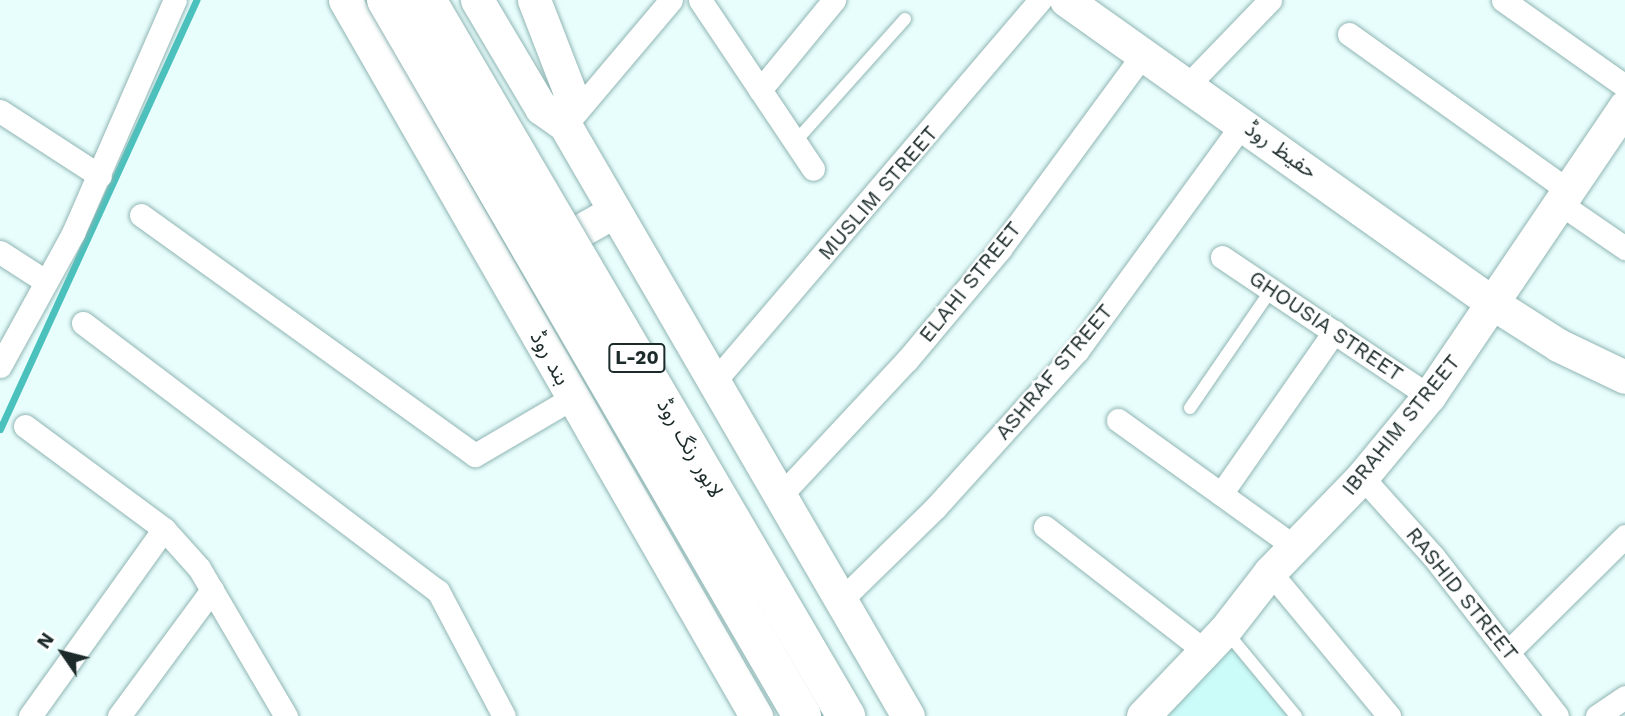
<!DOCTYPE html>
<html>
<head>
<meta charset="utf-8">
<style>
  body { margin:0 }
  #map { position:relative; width:1625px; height:716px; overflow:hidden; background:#e8fefd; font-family:"Work Sans","Noto Sans Arabic",sans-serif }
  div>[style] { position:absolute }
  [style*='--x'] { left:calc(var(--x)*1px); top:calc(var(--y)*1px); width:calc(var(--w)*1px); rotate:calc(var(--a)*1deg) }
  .built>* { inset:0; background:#cbfcf9 }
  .stream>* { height:7px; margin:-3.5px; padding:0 3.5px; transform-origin:3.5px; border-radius:3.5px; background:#4bc1bd }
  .roads { filter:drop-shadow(0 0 2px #90b5b3) drop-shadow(0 0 2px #90b5b3) }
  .lane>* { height:12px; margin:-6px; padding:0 6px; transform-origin:6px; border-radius:6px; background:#fff }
  .street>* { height:23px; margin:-11.5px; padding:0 11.5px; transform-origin:11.5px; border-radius:11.5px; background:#fff }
  .secondary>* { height:33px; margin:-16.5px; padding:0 16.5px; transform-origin:16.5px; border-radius:16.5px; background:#fff }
  .bridges { filter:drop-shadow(0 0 2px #90b5b3) drop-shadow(0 0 2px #90b5b3) }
  .highway-bridge>* { height:38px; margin:-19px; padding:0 19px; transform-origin:19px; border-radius:19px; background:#fff }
  span { translate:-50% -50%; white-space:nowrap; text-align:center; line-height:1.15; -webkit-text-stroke:5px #fff; paint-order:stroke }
  .shield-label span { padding:2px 5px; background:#fff; border:2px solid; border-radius:5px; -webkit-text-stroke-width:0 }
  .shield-label { font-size:19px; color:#1c2b2a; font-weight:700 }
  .street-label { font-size:21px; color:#1c2b2a }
  .north { position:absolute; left:28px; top:618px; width:70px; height:70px; -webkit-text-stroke:5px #fff; paint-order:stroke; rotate:305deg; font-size:19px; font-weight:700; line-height:28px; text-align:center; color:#1c2b2a }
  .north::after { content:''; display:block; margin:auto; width:24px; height:32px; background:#1c2b2a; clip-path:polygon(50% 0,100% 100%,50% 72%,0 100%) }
</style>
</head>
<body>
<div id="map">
  <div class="built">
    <i style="clip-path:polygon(1218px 624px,1295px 716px,1131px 716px)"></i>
  </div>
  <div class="stream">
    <i style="--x:0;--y:429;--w:472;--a:-65.4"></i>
  </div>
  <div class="roads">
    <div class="lane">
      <i style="--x:795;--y:142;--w:165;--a:-48.2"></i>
      <i style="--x:1190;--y:408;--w:143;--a:-55.5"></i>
      <i style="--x:1225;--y:630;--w:112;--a:50.5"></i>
    </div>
    <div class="street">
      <i style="--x:700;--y:0;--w:203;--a:56.2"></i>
      <i style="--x:1503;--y:0;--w:149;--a:35.2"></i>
      <i style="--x:1349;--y:34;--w:270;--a:35.5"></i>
      <i style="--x:1188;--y:85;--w:118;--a:-46"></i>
      <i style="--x:760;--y:90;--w:117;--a:-50.6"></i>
      <i style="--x:0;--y:111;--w:119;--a:33"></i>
      <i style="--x:567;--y:123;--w:161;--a:-49.8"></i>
      <i style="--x:1561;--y:204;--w:78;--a:34.5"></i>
      <i style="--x:141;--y:215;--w:411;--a:35.7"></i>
      <i style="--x:475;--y:455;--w:113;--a:-30.4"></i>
      <i style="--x:0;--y:252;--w:54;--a:32.8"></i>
      <i style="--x:1222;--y:257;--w:249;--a:33.9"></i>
      <i style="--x:83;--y:323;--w:445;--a:37.1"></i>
      <i style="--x:438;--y:591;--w:141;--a:62.2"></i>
      <i style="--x:0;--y:366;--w:152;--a:-61.2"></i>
      <i style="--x:73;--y:233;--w:254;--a:-66.4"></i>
      <i style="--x:713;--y:383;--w:504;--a:-49.51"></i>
      <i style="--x:1118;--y:420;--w:218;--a:35.7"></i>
      <i style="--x:25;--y:426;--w:173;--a:36.5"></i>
      <i style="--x:1362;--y:477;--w:106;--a:48.1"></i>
      <i style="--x:1433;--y:556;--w:202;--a:52.2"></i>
      <i style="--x:1221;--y:494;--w:198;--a:-55.1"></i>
      <i style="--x:780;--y:496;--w:186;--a:-47"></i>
      <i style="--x:907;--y:360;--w:145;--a:-50"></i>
      <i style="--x:1000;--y:249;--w:242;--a:-53.7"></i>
      <i style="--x:1045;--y:527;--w:202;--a:37.8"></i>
      <i style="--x:1270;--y:572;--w:187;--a:50.4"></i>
      <i style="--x:841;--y:600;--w:133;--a:-44.4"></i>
      <i style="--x:936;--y:507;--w:210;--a:-47.9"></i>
      <i style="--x:1077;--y:351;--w:282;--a:-53.9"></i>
      <i style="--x:1510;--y:650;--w:162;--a:-44.7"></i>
      <i style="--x:30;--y:716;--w:230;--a:-54.4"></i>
      <i style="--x:164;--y:529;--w:52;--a:48.1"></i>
      <i style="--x:199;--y:568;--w:172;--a:59.6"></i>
      <i style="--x:119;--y:716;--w:157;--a:-53.6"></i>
      <i style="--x:1597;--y:716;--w:34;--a:-34"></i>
    </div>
    <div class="secondary">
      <i style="--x:345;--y:0;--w:826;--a:60.14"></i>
      <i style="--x:477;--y:0;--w:126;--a:59.3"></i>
      <i style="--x:541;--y:108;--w:29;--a:35"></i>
      <i style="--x:565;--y:125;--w:683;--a:59.87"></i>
      <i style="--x:534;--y:0;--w:100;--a:68.8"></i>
      <i style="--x:570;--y:93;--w:32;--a:99"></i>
      <i style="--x:1066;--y:0;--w:525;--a:35.39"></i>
      <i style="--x:1494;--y:304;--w:76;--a:32.6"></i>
      <i style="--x:1558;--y:345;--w:74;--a:25.5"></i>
      <i style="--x:546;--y:250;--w:79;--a:-29.5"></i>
      <i style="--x:1143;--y:716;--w:119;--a:-46.4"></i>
      <i style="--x:1225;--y:630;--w:73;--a:-52.2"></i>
      <i style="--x:1270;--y:572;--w:132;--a:-45.9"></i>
      <i style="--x:1362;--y:477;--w:105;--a:-50.4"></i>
      <i style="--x:1429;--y:396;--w:350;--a:-55.9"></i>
    </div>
  </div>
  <div class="bridges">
    <div class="highway-bridge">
      <i style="--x:386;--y:0;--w:828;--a:59.84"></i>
      <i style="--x:427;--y:0;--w:830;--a:59.66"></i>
    </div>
  </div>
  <div class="shield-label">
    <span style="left:637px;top:358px">L-20</span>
  </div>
  <div class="street-label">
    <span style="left:1281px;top:150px;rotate:35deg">حفیظ روڈ</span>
    <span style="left:878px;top:193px;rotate:-49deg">MUSLIM STREET</span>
    <span style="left:970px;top:282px;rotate:-51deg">ELAHI STREET</span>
    <span style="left:1326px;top:326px;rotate:34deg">GHOUSIA STREET</span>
    <span style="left:550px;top:358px;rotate:61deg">بند روڈ</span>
    <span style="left:1054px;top:372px;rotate:-50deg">ASHRAF STREET</span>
    <span style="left:1401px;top:425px;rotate:-51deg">IBRAHIM STREET</span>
    <span style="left:690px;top:448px;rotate:60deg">لاہور رنگ روڈ</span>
    <span style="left:1462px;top:594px;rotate:51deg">RASHID STREET</span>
  </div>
  <div class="north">N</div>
</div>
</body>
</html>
